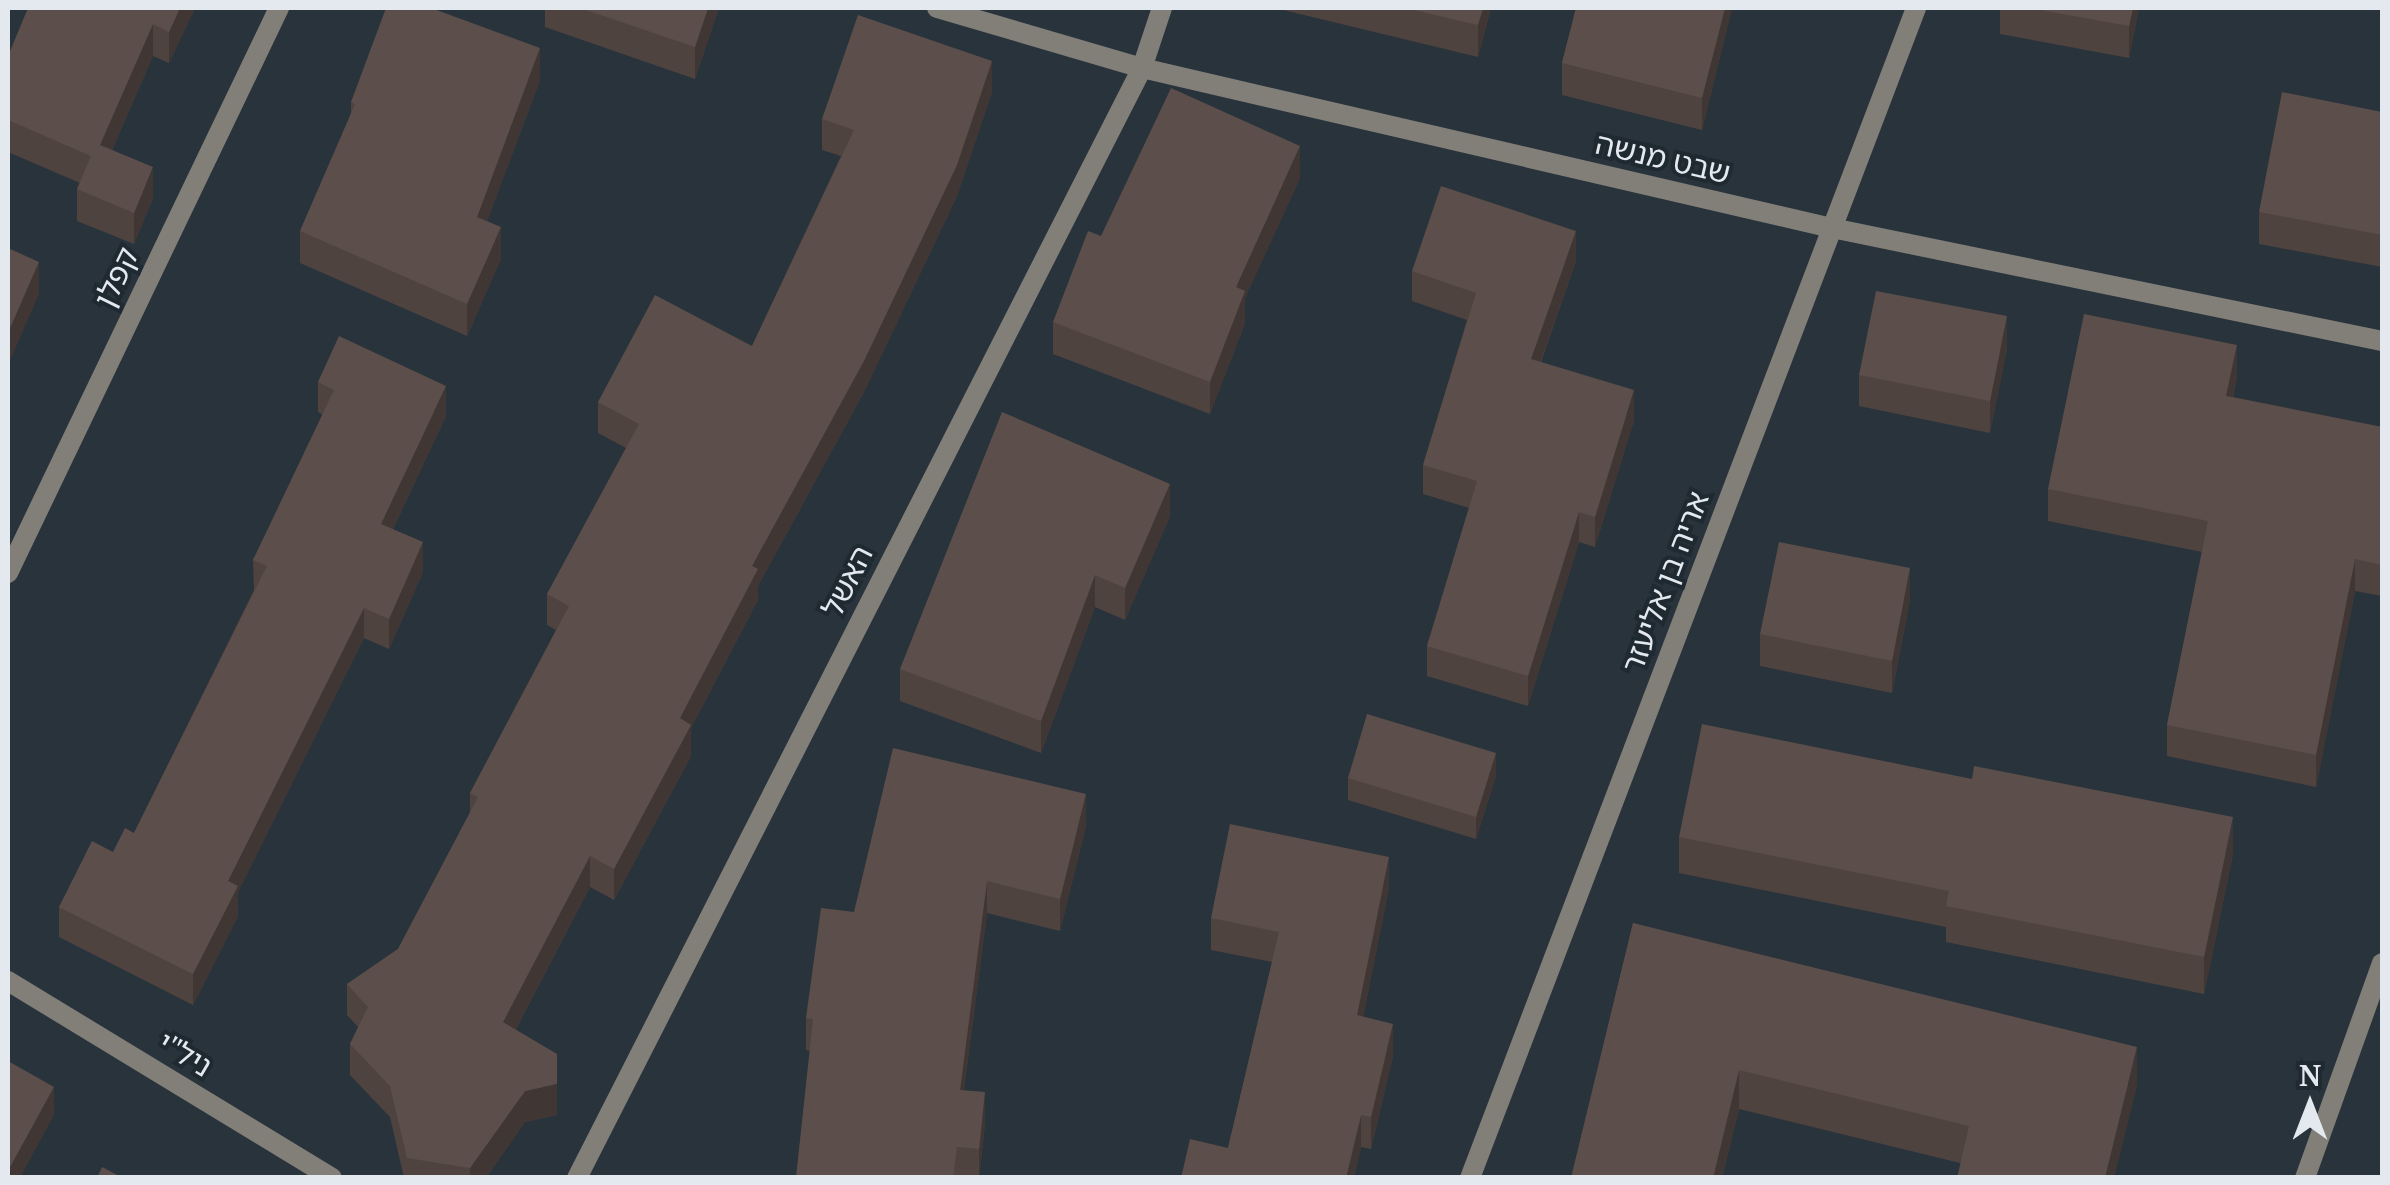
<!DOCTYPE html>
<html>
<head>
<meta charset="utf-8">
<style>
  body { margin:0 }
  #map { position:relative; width:2390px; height:1185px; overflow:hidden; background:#29333b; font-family:"Noto Serif","Noto Sans Hebrew",serif }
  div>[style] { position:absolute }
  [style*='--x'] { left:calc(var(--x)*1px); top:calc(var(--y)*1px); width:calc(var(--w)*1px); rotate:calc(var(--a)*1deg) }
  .minor>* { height:20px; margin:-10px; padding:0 10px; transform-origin:10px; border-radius:10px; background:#827f79 }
  .tertiary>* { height:20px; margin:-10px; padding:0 10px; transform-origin:10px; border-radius:10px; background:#827f79 }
  .wall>* { inset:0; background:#4f4340 }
  .shaded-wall>* { inset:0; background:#403734 }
  .building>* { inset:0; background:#5c4e4a }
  span { translate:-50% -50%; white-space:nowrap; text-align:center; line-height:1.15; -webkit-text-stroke:8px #1f2931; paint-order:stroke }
  .street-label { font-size:30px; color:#e3e9ee }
  .frame { position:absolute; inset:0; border:10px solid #e3e9ee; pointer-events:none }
  .north { position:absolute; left:2260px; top:1055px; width:100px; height:100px; -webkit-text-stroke:8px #1f2931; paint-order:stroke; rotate:0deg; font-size:28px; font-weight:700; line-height:40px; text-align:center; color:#e3e9ee }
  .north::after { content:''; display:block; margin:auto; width:35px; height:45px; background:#e3e9ee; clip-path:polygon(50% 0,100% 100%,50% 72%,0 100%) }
</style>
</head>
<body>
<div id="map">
  <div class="minor">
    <i style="--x:937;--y:8;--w:214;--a:16.3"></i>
    <i style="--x:1142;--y:68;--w:708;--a:13.06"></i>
    <i style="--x:1832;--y:228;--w:561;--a:11.61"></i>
    <i style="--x:8;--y:573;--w:627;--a:-64.38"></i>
    <i style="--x:8;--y:981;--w:379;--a:31.3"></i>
    <i style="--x:577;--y:1178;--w:1246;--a:-63.02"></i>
    <i style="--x:1142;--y:68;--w:63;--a:-71.6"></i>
    <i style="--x:1470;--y:1178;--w:1252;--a:-69.13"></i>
  </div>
  <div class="tertiary">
    <i style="--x:2305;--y:1178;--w:228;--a:-70.3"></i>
  </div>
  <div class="wall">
    <i style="clip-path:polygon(195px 8px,169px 63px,153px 56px,112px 150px,153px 198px,134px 244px,77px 221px,77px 189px,80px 183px,8px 152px,8px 56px)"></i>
    <i style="clip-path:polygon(545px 8px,719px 8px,695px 79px,545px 27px)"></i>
    <i style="clip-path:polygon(1275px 8px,1491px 8px,1478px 57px)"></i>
    <i style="clip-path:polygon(1576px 8px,1732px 8px,1702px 130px,1562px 95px,1562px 63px)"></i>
    <i style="clip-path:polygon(2000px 8px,2139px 8px,2129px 58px,2000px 34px)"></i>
    <i style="clip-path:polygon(540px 80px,487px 221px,501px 259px,467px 336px,300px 263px,300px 231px,351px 115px,351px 102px)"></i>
    <i style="clip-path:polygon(992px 92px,957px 196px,864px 392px,758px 586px,758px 600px,691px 728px,691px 756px,614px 900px,590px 887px,516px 1029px,557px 1115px,525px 1122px,486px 1178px,404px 1178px,390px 1117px,350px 1075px,350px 1044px,358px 1027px,347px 1015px,347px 984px,398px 949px,470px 813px,470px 793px,556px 630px,547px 625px,547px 594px,626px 448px,598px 433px,598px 402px,752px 346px,841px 156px,822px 150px,822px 119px)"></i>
    <i style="clip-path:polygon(2382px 112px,2382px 267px,2259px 244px,2259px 212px)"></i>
    <i style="clip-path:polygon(1300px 178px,1245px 298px,1245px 323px,1210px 414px,1053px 354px,1053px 322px,1101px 236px)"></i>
    <i style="clip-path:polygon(1576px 261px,1541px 362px,1634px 420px,1595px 547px,1579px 542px,1528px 706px,1427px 676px,1427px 646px,1469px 508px,1423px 494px,1423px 465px,1467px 320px,1412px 301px,1412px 271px)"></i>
    <i style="clip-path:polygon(2007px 348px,1990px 433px,1859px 406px,1859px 375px)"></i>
    <i style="clip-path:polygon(2237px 376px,2233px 397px,2382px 427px,2382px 596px,2355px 591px,2316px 787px,2167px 756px,2167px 725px,2202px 552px,2048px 521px,2048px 489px)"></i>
    <i style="clip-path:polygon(318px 382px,446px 416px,393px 529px,423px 572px,389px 649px,364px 638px,238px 892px,238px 916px,193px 1005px,59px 937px,59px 907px,134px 833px,254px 590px,253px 560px,323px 415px,318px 412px)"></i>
    <i style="clip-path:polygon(1170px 516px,1125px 620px,1095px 607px,1041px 753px,900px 701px,900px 669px)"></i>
    <i style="clip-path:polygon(1910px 600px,1892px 693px,1760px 666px,1760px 634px)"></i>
    <i style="clip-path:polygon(1496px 776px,1476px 839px,1348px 800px,1348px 778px)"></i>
    <i style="clip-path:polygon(1086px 826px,1060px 931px,987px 913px,964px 1090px,985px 1124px,979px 1178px,796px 1178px,810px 1051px,806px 1050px,806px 1018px,854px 912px)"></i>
    <i style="clip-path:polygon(1679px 837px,2233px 854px,2204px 994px,1946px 942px,1946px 927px,1679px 873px)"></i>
    <i style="clip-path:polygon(1389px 888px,1363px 1017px,1393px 1056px,1371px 1149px,1361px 1147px,1354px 1178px,1181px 1178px,1228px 1148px,1272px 962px,1211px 950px,1211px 918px)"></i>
    <i style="clip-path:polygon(1633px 923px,2137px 1086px,1960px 1163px,1739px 1109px,1722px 1178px,1571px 1178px)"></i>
  </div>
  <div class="shaded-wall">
    <i style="clip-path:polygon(180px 8px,195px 8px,169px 63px,169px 32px)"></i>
    <i style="clip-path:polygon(708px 8px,719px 8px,695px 79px,695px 47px)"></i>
    <i style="clip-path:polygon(1483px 8px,1491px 8px,1478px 57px,1478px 25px)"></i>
    <i style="clip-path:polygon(1725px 8px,1732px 8px,1702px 130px,1702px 98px)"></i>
    <i style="clip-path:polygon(2133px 8px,2139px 8px,2129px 58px,2129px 26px)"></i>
    <i style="clip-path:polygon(153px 24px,153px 56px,100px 177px,100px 145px)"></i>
    <i style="clip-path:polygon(540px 48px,540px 80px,477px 248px,477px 217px)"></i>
    <i style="clip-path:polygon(992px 61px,992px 92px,957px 196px,864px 392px,758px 586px,758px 600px,691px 728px,691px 756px,614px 900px,614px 869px,680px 718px)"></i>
    <i style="clip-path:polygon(1300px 146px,1300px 178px,1245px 298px,1245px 323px,1210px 414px,1210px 382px,1236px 287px)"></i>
    <i style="clip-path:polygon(153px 167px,153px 198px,134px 244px,134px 213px)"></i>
    <i style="clip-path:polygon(501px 227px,501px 259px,467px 336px,467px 304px)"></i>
    <i style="clip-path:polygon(1576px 231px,1576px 261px,1531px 388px,1531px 359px)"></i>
    <i style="clip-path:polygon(39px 262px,39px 294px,8px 365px,8px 333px)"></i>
    <i style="clip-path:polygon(2007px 316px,2007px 348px,1990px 433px,1990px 401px)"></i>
    <i style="clip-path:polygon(2237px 345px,2237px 376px,2226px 427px,2226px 396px)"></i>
    <i style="clip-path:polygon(446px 386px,446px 416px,381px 554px,381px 524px)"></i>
    <i style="clip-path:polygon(1634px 390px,1634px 420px,1595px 547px,1595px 517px)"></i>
    <i style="clip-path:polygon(1170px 484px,1170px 516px,1125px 620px,1125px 588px)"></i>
    <i style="clip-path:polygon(1579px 512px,1579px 542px,1528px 706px,1528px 676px)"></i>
    <i style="clip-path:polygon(423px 542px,423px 572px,389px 649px,389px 619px)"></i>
    <i style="clip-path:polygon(2355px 559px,2355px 591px,2316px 787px,2316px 755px)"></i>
    <i style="clip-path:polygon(1910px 568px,1910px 600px,1892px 693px,1892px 661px)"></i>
    <i style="clip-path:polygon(1095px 575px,1095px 607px,1041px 753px,1041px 721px)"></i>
    <i style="clip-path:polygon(364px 608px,364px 638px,238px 892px,238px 916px,193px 1005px,193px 974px,228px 881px)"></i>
    <i style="clip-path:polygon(1496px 753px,1496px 776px,1476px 839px,1476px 817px)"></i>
    <i style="clip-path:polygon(1086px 794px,1086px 826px,1060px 931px,1060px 899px)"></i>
    <i style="clip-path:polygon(2233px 817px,2233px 854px,2204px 994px,2204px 957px)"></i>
    <i style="clip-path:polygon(590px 856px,590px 887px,503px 1053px,503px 1022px)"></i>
    <i style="clip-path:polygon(1389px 857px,1389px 888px,1357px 1047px,1357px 1015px)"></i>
    <i style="clip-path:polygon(987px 881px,987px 913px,960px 1121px,960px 1090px)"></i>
    <i style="clip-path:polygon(1393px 1024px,1393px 1056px,1371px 1149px,1371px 1117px)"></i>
    <i style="clip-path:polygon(2137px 1047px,2137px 1086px,2114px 1178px,2105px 1178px)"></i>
    <i style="clip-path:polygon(1739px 1070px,1739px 1109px,1722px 1178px,1713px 1178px)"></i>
    <i style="clip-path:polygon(557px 1084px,557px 1115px,525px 1122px,486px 1178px,470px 1178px,470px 1168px,525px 1091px)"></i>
    <i style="clip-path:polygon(54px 1087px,54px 1115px,20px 1178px,8px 1178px,8px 1171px)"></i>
    <i style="clip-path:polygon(985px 1092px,985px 1124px,979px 1178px,979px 1149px)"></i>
    <i style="clip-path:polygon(1361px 1115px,1361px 1147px,1354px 1178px,1346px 1178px)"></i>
  </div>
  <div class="building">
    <i style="clip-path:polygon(28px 8px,180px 8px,169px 32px,153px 24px,100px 145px,153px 167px,134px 213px,77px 189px,91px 156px,8px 120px,8px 56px)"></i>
    <i style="clip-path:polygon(386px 8px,431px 8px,540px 48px,477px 217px,501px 227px,467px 304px,300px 231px,355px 104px,351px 102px)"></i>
    <i style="clip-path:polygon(580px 8px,708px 8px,695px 47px)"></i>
    <i style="clip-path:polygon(1405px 8px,1483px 8px,1478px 25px)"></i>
    <i style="clip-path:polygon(1576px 8px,1725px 8px,1702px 98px,1562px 63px)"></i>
    <i style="clip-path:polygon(2029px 8px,2133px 8px,2129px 26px)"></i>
    <i style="clip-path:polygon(858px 15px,992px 61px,957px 165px,864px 361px,752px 566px,758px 569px,680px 718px,691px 725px,614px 869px,590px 856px,503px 1022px,557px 1054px,557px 1084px,525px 1091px,470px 1168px,407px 1158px,390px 1086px,350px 1044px,368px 1007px,347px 984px,398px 949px,478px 797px,470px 793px,569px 606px,547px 594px,639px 424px,598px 402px,655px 295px,752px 346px,854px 130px,822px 119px)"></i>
    <i style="clip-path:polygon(1171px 88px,1300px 146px,1236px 287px,1245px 291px,1210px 382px,1053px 322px,1088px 231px,1101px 236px)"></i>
    <i style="clip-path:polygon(2282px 92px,2382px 112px,2382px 235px,2259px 212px)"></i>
    <i style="clip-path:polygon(1441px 186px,1576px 231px,1531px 359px,1634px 390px,1595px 517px,1579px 512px,1528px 676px,1427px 646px,1477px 481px,1423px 465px,1476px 293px,1412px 271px)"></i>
    <i style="clip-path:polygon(8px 248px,39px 262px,8px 333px)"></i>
    <i style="clip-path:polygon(1876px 291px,2007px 316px,1990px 401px,1859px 375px)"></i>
    <i style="clip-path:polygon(2084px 314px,2237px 345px,2226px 396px,2382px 427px,2382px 565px,2355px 559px,2316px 755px,2167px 725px,2208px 521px,2048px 489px)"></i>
    <i style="clip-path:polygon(339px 336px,446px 386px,381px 524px,423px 542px,389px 619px,364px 608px,228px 881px,238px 886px,193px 974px,59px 907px,92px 841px,113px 852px,125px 828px,134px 833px,267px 566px,253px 560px,334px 390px,318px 382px)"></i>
    <i style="clip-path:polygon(1002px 412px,1170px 484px,1125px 588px,1095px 575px,1041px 721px,900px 669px)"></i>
    <i style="clip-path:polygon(1779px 542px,1910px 568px,1892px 661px,1760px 634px)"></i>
    <i style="clip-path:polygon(1367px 714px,1496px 753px,1476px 817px,1348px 778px)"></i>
    <i style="clip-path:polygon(1702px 724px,1972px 779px,1974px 766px,2233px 817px,2204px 957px,1946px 906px,1949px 891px,1679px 837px)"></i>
    <i style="clip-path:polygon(893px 748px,1086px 794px,1060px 899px,987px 881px,960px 1090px,985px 1092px,979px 1149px,957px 1147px,953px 1178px,796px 1178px,813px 1019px,806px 1018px,821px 908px,854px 912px)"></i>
    <i style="clip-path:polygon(1230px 824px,1389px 857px,1357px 1015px,1393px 1024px,1371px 1117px,1361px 1115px,1346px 1178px,1181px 1178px,1190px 1139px,1228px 1148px,1279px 932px,1211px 918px)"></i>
    <i style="clip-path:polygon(1633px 923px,2137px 1047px,2105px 1178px,1957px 1178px,1969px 1126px,1739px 1070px,1713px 1178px,1571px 1178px)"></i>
    <i style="clip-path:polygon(8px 1061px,54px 1087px,8px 1171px)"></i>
    <i style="clip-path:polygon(102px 1167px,123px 1178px,97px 1178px)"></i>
  </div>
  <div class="street-label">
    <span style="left:1663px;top:158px;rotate:13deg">שבט מנשה</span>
    <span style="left:116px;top:277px;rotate:-64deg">קפלן</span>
    <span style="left:847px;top:581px;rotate:-63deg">האשל</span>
    <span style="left:1665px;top:582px;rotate:-69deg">אריה בן אליעזר</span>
    <span style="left:185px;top:1054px;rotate:31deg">ניל"י</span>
  </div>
  <div class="frame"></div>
  <div class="north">N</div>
</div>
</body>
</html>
